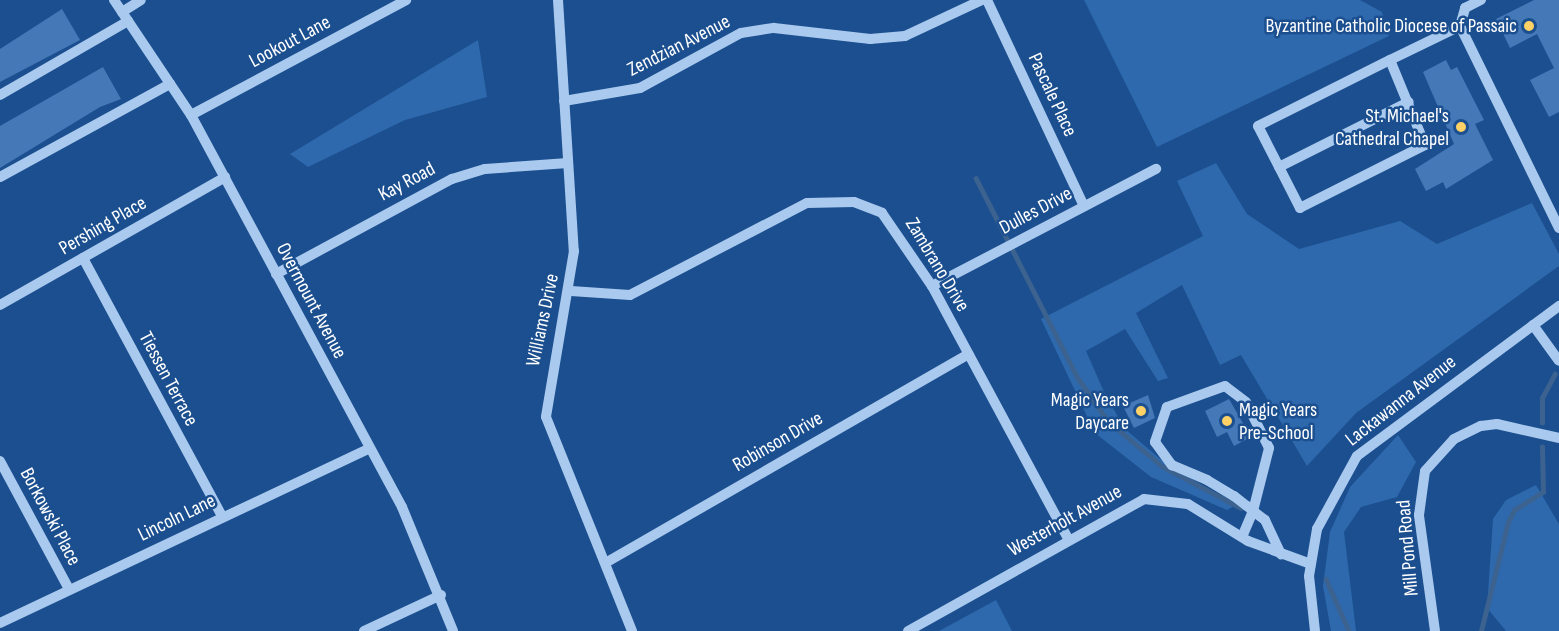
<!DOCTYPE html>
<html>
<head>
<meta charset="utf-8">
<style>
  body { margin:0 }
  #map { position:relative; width:1559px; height:631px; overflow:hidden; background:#1b4f8f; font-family:"Sofia Sans Condensed",sans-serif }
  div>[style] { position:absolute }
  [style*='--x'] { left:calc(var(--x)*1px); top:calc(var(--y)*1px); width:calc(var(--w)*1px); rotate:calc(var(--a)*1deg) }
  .green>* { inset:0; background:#2e69ad }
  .stream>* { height:4.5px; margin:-2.25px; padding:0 2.25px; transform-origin:2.25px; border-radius:2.25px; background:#3c6290 }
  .building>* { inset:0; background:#4478b7 }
  .minor>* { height:10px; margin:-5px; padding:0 5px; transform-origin:5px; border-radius:5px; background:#a9c9ee }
  .dots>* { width:16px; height:16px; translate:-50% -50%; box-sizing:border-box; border:3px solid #1b4f8f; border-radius:50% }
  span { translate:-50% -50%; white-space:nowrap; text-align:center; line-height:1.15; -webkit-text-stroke:5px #1b4f8f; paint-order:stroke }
  .poi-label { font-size:20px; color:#fff }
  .right { translate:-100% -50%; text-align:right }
  .left { translate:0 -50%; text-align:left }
  .street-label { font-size:20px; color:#fff }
</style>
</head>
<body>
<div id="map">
  <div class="green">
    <i style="clip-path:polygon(1084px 0,1360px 0,1382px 12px,1389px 36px,1157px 147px)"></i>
    <i style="clip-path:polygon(478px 40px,487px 97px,405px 120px,308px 167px,290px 154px)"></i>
    <i style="clip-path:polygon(1216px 163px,1247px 214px,1299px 249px,1400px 221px,1437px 244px,1532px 203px,1559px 254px,1559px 266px,1356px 413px,1307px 466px,1241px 355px,1220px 365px,1182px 285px,1136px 313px,1168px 378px,1158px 381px,1125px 329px,1086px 351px,1105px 394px,1125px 429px,1165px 463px,1236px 505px,1227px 510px,1151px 477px,1095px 433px,1041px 319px,1203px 236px,1177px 181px)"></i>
    <i style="clip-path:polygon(1398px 435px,1416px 462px,1397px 497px,1361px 507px,1344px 532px,1356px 631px,1331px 631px,1323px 586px,1330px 532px,1350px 487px)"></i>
    <i style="clip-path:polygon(1536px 485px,1559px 524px,1559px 631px,1506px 631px,1487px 608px,1493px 519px,1506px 500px)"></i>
    <i style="clip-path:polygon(996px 600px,1012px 631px,939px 631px)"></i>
  </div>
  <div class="stream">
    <i style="--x:976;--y:178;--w:225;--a:63"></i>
    <i style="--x:1078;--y:378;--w:52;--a:55.1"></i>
    <i style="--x:1108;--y:421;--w:70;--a:39.8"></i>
    <i style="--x:1162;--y:466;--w:89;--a:28"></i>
    <i style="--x:1542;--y:423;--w:25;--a:-90"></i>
    <i style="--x:1542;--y:398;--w:27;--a:-62"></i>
    <i style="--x:1326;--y:579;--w:57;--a:66.1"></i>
    <i style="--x:1481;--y:631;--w:112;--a:-76.1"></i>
    <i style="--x:1508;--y:522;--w:13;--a:-63"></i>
    <i style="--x:1514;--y:510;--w:34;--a:-32"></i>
    <i style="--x:1543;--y:492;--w:45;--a:-91.3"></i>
  </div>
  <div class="building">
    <i style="clip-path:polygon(1534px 0,1559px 0,1559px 112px,1549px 117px,1530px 80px,1554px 68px,1537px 34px,1510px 48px,1496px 19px)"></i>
    <i style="clip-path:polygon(62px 9px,80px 40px,0 82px,0 49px)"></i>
    <i style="clip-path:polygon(1446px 60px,1451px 70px,1457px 67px,1484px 120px,1475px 124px,1493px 160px,1446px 189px,1443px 182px,1426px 191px,1415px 169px,1454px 144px,1423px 72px)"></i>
    <i style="clip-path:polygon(103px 67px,121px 99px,100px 107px,0 168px,0 126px)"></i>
    <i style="clip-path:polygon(1148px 395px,1155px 418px,1134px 428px,1123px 406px)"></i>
    <i style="clip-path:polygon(1229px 399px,1251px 437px,1234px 446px,1227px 432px,1217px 437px,1205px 411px)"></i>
  </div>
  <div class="minor">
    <i style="--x:114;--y:0;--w:138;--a:56.2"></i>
    <i style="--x:191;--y:115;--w:445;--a:61.7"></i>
    <i style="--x:402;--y:507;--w:134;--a:67.6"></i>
    <i style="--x:558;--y:0;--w:252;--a:86.4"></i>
    <i style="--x:574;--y:251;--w:168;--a:99.6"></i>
    <i style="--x:546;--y:417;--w:231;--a:68.1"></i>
    <i style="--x:987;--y:0;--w:228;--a:64.8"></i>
    <i style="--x:122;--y:12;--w:22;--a:-32"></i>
    <i style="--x:1460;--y:26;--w:19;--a:-74"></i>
    <i style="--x:1465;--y:8;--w:18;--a:-27"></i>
    <i style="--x:1390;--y:60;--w:92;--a:67.6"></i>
    <i style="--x:1425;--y:145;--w:140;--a:153.3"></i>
    <i style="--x:1300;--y:208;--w:92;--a:-117.1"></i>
    <i style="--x:1258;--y:126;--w:148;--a:-26.6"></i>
    <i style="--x:1390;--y:60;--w:78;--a:-25.9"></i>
    <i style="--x:1460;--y:26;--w:225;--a:63.9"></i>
    <i style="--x:0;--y:95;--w:148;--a:-30"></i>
    <i style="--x:564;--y:101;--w:77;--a:-9.7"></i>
    <i style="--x:640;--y:88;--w:115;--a:-28.6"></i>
    <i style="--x:741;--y:33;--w:33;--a:-9"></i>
    <i style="--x:774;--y:28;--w:97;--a:6.5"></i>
    <i style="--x:870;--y:39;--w:35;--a:-5"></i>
    <i style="--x:905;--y:36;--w:85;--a:-25.1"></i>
    <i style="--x:191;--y:115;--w:244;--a:-28.1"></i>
    <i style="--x:1279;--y:167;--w:145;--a:-26.6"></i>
    <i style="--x:0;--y:177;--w:194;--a:-28.7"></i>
    <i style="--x:83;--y:258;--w:293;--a:61.7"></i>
    <i style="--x:276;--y:274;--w:200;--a:-28.4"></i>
    <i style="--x:452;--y:179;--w:34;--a:-17"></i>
    <i style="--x:485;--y:169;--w:83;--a:-4.1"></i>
    <i style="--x:932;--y:286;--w:253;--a:-27.6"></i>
    <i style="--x:571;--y:291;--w:59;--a:3.9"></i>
    <i style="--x:630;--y:295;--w:199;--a:-27.5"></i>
    <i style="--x:807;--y:203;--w:47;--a:-1.2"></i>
    <i style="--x:854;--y:202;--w:30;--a:21"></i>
    <i style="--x:882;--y:213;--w:88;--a:55.6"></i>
    <i style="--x:932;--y:286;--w:287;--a:61.7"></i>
    <i style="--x:0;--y:305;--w:259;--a:-29.6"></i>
    <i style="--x:1533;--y:325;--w:44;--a:54.2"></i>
    <i style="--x:0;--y:461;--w:145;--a:61.7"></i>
    <i style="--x:1242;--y:537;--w:28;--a:-67"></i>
    <i style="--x:1253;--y:511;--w:65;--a:-75.7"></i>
    <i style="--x:1269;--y:448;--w:51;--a:-116.6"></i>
    <i style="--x:1246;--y:402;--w:26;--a:-143"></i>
    <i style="--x:1225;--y:386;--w:62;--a:160.1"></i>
    <i style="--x:1167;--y:407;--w:37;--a:109"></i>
    <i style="--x:1155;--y:442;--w:29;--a:54"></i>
    <i style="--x:1172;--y:465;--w:38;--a:23"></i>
    <i style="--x:1207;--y:480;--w:31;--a:31"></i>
    <i style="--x:1234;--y:496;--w:16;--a:38"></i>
    <i style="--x:1247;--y:506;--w:8;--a:40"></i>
    <i style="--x:1253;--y:511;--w:15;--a:37"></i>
    <i style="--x:1265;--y:520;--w:38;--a:65"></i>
    <i style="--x:607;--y:562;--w:417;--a:-29.9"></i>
    <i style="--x:0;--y:623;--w:409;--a:-25.3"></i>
    <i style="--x:364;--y:631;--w:85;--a:-25.1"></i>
    <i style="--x:908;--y:631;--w:270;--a:-29.2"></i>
    <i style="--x:1144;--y:499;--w:44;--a:6.5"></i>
    <i style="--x:1188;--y:504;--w:70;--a:31.7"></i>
    <i style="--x:1248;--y:541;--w:67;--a:20.1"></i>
    <i style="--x:1315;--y:631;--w:55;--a:-96.2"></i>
    <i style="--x:1309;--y:576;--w:48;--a:-80.3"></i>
    <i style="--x:1317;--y:529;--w:83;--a:-61.3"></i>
    <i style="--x:1357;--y:456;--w:252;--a:-36.6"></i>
    <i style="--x:1435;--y:631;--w:117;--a:-97.9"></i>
    <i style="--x:1419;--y:515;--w:44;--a:-82.2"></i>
    <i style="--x:1425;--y:471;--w:43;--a:-47.8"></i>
    <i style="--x:1454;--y:439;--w:30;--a:-26"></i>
    <i style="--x:1481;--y:426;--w:16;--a:-7"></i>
    <i style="--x:1497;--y:424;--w:64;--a:12.7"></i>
  </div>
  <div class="dots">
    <i style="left:1529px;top:26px;background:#ffd166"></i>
    <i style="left:1461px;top:127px;background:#ffd166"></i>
    <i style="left:1141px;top:411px;background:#ffd166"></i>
    <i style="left:1227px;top:421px;background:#ffd166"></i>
  </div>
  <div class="poi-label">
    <span class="right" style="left:1517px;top:26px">Byzantine Catholic Diocese of Passaic</span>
    <span class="right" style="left:1449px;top:128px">St. Michael's<br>Cathedral Chapel</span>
    <span class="right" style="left:1129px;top:412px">Magic Years<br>Daycare</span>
    <span class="left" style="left:1239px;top:422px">Magic Years<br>Pre-School</span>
  </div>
  <div class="street-label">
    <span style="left:290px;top:42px;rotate:-28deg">Lookout Lane</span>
    <span style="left:679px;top:46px;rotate:-27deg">Zendzian Avenue</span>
    <span style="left:1052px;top:95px;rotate:65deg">Pascale Place</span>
    <span style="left:407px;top:182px;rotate:-28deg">Kay Road</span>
    <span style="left:1036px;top:211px;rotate:-28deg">Dulles Drive</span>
    <span style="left:103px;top:226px;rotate:-30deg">Pershing Place</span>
    <span style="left:937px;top:265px;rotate:59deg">Zambrano Drive</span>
    <span style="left:311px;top:301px;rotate:62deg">Overmount Avenue</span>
    <span style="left:543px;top:320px;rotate:-78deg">Williams Drive</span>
    <span style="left:168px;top:379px;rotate:62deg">Tiessen Terrace</span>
    <span style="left:1401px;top:401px;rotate:-38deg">Lackawanna Avenue</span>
    <span style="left:778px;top:442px;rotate:-30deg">Robinson Drive</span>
    <span style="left:50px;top:517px;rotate:62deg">Borkowski Place</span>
    <span style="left:177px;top:518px;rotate:-26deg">Lincoln Lane</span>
    <span style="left:1065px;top:521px;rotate:-29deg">Westerholt Avenue</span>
    <span style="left:1408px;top:548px;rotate:-95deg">Mill Pond Road</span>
  </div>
</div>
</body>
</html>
